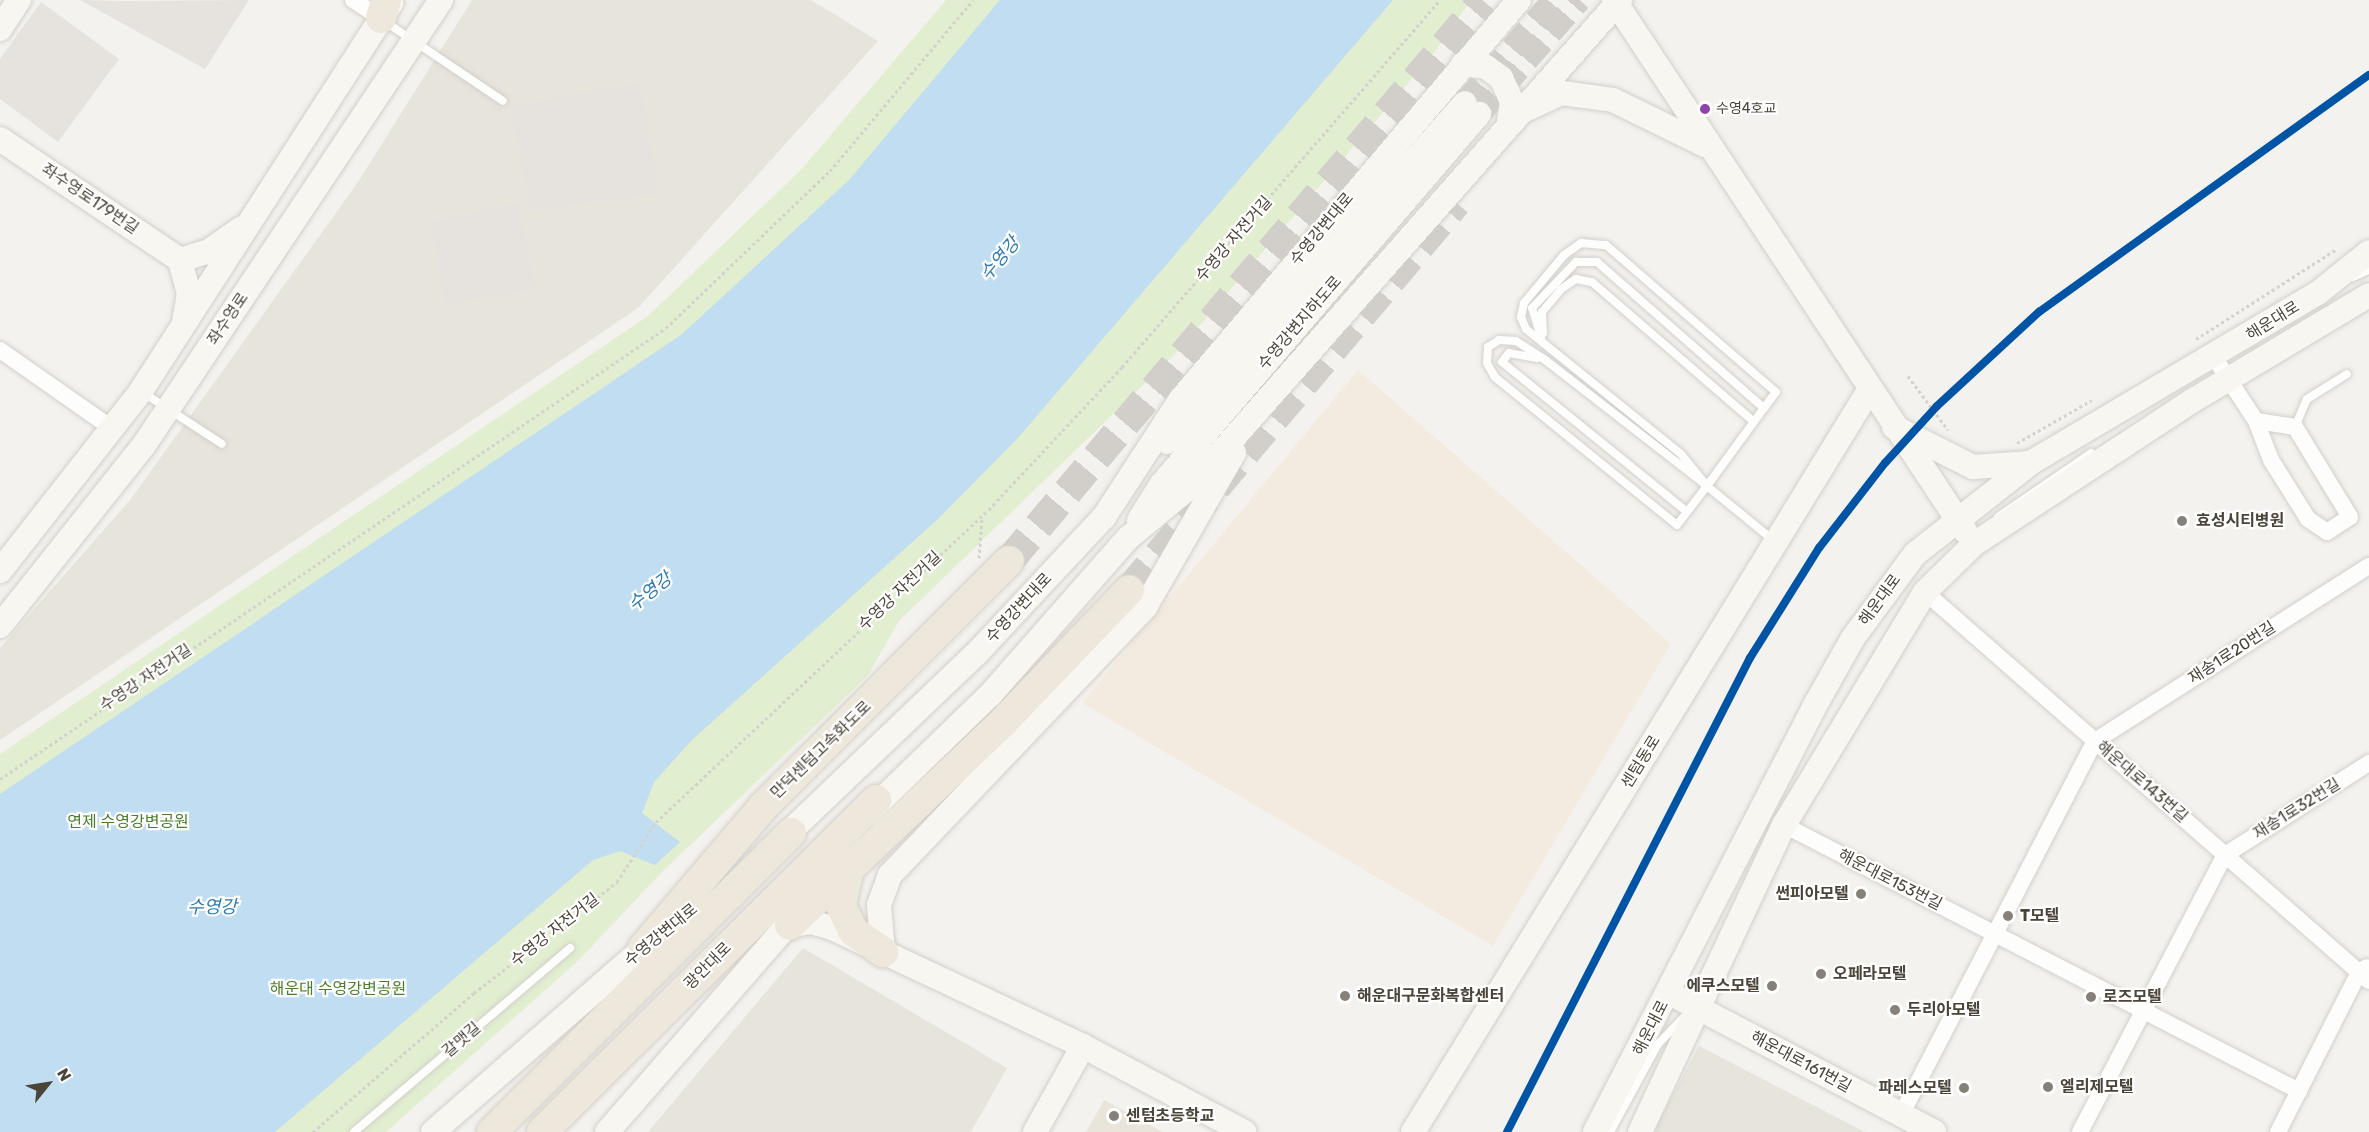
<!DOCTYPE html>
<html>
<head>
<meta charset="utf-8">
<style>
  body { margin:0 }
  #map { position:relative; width:2369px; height:1132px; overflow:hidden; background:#f4f2ee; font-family:Rubik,"Noto Sans KR",sans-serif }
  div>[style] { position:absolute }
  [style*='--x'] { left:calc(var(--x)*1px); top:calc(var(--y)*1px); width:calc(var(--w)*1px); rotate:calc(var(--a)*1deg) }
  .residential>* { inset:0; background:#e7e4dc }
  .commercial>* { inset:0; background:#f3ebdf }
  .education>* { inset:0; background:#eae5da }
  .green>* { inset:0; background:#e1eecf }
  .parking>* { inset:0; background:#e6e3df }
  .water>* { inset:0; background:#c0ddf1 }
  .secondary-tunnel>* { height:24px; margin-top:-12px; transform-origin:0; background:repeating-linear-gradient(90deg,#d2cfca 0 24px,transparent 0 36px) }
  .highway-tunnel>* { height:30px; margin-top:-15px; transform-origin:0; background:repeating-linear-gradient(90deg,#d2cfca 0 30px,transparent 0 45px) }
  .path>* { height:3px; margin-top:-1.5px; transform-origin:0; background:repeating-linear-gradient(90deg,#d3d2cc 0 3px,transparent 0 6px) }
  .roads { filter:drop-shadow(0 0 2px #d2d0cb) drop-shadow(0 0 2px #d2d0cb) }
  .lane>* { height:8px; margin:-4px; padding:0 4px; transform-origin:4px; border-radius:4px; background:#fdfdfc }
  .street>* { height:16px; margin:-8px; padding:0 8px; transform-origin:8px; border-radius:8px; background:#fdfdfc }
  .secondary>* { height:24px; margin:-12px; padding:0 12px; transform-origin:12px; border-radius:12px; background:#f7f6f1 }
  .highway>* { height:30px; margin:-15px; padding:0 15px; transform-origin:15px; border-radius:15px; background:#ede8db }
  .rail-1>* { height:8px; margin:-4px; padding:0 4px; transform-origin:4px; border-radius:4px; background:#0054a6 }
  .dots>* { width:16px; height:16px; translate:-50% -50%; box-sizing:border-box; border:3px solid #fff; border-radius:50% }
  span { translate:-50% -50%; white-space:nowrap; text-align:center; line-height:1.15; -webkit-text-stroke:4.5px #fff; paint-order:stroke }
  .bus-label { font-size:14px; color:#4b4439 }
  .left { translate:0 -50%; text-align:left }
  .street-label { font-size:16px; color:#4b4439 }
  .poi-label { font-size:16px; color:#4b4439; font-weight:700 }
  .right { translate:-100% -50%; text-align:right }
  .park-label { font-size:16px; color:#4a7f2a }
  .water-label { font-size:18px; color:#2e7ab2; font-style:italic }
  .north { position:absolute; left:18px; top:1054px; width:60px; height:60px; -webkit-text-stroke:4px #fff; paint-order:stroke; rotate:60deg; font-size:16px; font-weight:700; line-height:24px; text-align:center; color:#4b4439 }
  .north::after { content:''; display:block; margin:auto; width:21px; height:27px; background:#4b4439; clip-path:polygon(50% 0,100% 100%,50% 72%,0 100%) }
</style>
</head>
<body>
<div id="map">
  <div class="residential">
    <i style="clip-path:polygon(472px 0,811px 0,878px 41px,638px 308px,0 740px,0 648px,130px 500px,358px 182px)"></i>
    <i style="clip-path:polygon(803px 948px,1007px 1068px,971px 1132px,648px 1132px)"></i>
    <i style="clip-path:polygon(1699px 1046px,1865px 1132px,1653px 1132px)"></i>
  </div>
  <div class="commercial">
    <i style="clip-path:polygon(1358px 370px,1671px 644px,1493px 946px,1082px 703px)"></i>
  </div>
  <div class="education">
    <i style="clip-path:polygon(1104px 1100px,1163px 1132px,1086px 1132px)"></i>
  </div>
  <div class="green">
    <i style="clip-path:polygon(946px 0,1471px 0,1433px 54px,1176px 353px,899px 621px,868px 675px,660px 874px,579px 960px,386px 1132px,0 1132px,0 754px,648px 316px,801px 170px)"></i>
  </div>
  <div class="parking">
    <i style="clip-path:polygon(80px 0,123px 1px,249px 0,205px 69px)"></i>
    <i style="clip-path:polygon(41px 2px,119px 59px,58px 142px,0 99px,0 59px)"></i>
    <i style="clip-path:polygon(640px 82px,659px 194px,532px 211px,510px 107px)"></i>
    <i style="clip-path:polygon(519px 203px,535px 290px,445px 304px,431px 221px)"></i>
  </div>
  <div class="water">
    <i style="clip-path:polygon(1000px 0,1393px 0,1017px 439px,938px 519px,692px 740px,654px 782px,642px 813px,680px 842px,655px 865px,620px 851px,593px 860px,275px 1132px,0 1132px,0 794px,681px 335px,849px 180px)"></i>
  </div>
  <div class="secondary-tunnel">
    <i style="--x:1465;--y:103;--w:136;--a:-49.2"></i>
    <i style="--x:1479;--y:114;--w:152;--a:-48.7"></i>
  </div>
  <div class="highway-tunnel">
    <i style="--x:1009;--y:561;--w:734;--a:-49.8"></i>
    <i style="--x:1129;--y:590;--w:507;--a:-49.8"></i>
  </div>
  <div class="path">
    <i style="--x:2196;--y:339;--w:167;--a:-32.6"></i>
    <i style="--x:1908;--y:376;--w:67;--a:53.5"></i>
    <i style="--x:2017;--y:443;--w:86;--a:-29.8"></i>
    <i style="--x:979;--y:558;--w:41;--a:-85.8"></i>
    <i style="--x:0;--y:779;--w:804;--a:-34.1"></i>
    <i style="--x:666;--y:328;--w:227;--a:-43.8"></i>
    <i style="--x:830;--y:171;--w:223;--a:-50.1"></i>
    <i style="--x:313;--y:1132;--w:213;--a:-40.8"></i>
    <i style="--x:474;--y:993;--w:181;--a:-37.8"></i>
    <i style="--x:617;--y:882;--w:72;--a:-57"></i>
    <i style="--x:656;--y:822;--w:463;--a:-43.2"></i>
    <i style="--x:993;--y:505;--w:189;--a:-46.9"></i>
    <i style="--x:1122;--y:367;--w:486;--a:-49.1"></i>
  </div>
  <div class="roads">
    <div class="lane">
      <i style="--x:384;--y:21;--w:143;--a:33.9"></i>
      <i style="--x:2353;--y:277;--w:17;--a:-24"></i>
      <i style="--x:1543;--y:333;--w:21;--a:-93"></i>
      <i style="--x:1542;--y:312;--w:30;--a:-50"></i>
      <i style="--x:1561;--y:289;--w:18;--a:-34"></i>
      <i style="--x:1576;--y:279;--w:16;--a:11"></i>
      <i style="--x:1592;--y:282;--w:214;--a:40.8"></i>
      <i style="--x:1541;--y:337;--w:30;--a:-107"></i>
      <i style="--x:1532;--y:308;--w:64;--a:-46.3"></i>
      <i style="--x:1576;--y:262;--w:21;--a:0"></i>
      <i style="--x:1597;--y:262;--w:222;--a:41.2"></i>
      <i style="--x:1537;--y:358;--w:28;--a:-170"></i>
      <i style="--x:1509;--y:353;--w:11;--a:128"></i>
      <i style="--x:1502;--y:362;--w:238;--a:39"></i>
      <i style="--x:142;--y:392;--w:95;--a:33"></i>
      <i style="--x:2295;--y:427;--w:30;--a:-67"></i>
      <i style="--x:2307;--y:399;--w:47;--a:-32"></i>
      <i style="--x:1707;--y:486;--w:41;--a:-129.1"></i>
      <i style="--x:1681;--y:454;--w:199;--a:-141.1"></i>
      <i style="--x:1526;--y:329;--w:13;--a:-113"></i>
      <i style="--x:1521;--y:317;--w:14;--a:-78"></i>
      <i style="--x:1524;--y:303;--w:62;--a:-50.2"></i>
      <i style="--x:1564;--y:255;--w:21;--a:-35"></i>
      <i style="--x:1581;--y:243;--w:25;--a:5"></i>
      <i style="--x:1606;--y:245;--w:225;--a:40.9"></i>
      <i style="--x:1776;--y:392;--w:20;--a:127"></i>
      <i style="--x:1764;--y:408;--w:97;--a:126.2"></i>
      <i style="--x:1707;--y:486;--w:49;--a:127.6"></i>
      <i style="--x:1677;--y:525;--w:235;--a:-140.9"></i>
      <i style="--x:1495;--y:377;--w:16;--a:-120"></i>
      <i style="--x:1487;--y:363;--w:16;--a:-86"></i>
      <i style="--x:1488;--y:347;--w:13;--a:-32"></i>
      <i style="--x:1499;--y:340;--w:17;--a:3"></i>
      <i style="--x:1516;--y:341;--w:33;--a:33"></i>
      <i style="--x:1544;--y:359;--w:207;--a:37.9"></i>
      <i style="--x:1707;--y:486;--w:85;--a:39.3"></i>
      <i style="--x:1998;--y:517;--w:113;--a:-34.5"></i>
      <i style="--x:354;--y:1132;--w:284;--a:-40.4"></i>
      <i style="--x:1610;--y:1132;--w:100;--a:-61.4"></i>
      <i style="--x:1658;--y:1044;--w:40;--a:-46"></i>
    </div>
    <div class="street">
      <i style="--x:353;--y:0;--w:33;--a:33"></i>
      <i style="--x:0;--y:350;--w:138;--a:35"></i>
      <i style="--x:2214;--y:357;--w:77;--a:56.7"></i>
      <i style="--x:2256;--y:421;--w:42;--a:69"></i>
      <i style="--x:2271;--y:460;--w:70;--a:57.9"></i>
      <i style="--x:2308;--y:519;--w:23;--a:34"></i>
      <i style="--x:2327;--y:532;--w:27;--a:-33"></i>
      <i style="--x:2350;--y:517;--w:105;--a:-121.4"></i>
      <i style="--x:2295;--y:427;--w:39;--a:-171"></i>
      <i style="--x:1925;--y:592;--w:590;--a:41.22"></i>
      <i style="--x:1784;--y:825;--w:580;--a:27.32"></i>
      <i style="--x:1901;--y:1115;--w:421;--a:-62.6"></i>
      <i style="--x:2095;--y:741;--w:325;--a:-32.6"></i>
      <i style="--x:2080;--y:1132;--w:313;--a:-62.4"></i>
      <i style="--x:2225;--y:855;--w:171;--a:-32.6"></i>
      <i style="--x:2278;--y:1132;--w:179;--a:-63.1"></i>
      <i style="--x:2359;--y:972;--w:9;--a:-32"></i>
    </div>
    <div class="secondary">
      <i style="--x:1614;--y:0;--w:637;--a:56.53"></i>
      <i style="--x:0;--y:29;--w:35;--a:-57"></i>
      <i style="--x:1463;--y:64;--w:23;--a:7"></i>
      <i style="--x:1486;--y:67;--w:19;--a:36"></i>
      <i style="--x:1501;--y:78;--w:26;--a:65"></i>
      <i style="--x:1512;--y:102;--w:19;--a:99"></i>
      <i style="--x:1527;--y:109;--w:38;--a:-25"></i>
      <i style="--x:1562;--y:93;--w:51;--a:7.8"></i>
      <i style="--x:1613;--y:100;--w:102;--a:26.1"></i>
      <i style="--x:0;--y:139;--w:217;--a:33.9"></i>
      <i style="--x:184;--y:322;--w:28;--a:-80"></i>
      <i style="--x:189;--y:294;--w:35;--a:-105"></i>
      <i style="--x:180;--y:260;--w:30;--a:-17"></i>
      <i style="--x:209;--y:251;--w:39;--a:-35"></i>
      <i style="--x:1894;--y:427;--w:89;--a:26.9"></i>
      <i style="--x:1973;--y:467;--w:57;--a:-4"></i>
      <i style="--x:1167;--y:442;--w:451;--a:-48.7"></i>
      <i style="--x:1139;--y:520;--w:41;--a:-57.8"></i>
      <i style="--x:1161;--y:485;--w:489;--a:-49.4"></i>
      <i style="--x:0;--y:571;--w:229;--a:-51.9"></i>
      <i style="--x:141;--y:391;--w:462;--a:-57.2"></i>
      <i style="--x:0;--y:626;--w:231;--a:-51.5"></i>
      <i style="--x:144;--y:445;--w:535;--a:-56.28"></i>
      <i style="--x:867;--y:814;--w:171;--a:-44.1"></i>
      <i style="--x:990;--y:695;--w:209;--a:-48.7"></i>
      <i style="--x:1128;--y:538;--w:83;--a:-39.6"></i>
      <i style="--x:1192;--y:485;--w:647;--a:-48.57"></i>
      <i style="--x:778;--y:843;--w:275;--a:-43.7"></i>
      <i style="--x:977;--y:653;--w:186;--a:-47"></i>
      <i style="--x:1104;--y:517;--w:141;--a:-56.9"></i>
      <i style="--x:1181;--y:399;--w:523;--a:-49.73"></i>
      <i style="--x:790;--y:925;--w:21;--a:-8"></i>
      <i style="--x:811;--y:922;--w:22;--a:16"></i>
      <i style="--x:832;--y:928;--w:277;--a:25.2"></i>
      <i style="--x:1083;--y:1046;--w:183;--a:28.1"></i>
      <i style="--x:883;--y:952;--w:47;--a:-94.9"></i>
      <i style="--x:879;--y:905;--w:32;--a:-70"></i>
      <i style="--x:890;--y:875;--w:370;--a:-46.4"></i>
      <i style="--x:1145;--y:607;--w:178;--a:-60"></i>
      <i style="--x:1681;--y:999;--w:286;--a:27.7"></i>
      <i style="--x:433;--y:1132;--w:298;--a:-41.1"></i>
      <i style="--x:607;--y:1132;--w:292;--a:-48.9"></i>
      <i style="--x:1035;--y:1132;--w:98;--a:-60.8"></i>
      <i style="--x:1413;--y:1132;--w:869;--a:-58.41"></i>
      <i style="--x:1595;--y:1132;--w:476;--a:-62.7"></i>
      <i style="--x:1813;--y:709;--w:81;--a:-60.6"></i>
      <i style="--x:1853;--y:638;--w:104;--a:-53.6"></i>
      <i style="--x:1915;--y:554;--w:149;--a:-38.2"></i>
      <i style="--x:2032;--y:462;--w:332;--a:-30.6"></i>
      <i style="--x:2318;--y:293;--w:65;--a:-38.8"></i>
      <i style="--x:1640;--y:1132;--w:339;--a:-64.9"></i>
      <i style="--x:1784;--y:825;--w:272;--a:-58.8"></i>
      <i style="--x:1925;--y:592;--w:69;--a:-44.4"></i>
      <i style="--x:1974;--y:544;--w:261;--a:-33.3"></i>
      <i style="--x:2192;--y:401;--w:206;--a:-30.9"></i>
    </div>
    <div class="highway">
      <i style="--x:381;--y:18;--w:19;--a:-74"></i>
      <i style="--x:849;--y:870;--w:36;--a:103"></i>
      <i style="--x:841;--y:905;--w:29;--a:65"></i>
      <i style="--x:853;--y:931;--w:37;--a:35"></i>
      <i style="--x:790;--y:925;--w:296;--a:-43.6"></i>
      <i style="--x:1004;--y:721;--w:181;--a:-46.3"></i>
      <i style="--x:643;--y:948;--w:185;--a:-49.6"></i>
      <i style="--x:763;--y:807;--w:348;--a:-45"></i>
      <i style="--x:492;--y:1132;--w:423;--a:-45"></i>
      <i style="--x:542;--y:1132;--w:471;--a:-44.8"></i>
    </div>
  </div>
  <div class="rail-1">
    <i style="--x:1507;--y:1132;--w:533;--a:-62.86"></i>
    <i style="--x:1750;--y:658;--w:130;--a:-57.9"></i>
    <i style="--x:1819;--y:548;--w:108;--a:-52.2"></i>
    <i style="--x:1885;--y:463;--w:77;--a:-47.6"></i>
    <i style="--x:1937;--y:406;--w:139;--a:-42.7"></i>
    <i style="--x:2039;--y:312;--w:406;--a:-35.7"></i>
  </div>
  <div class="dots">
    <i style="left:1705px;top:109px;background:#8e44ad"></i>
    <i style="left:2182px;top:521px;background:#868178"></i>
    <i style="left:1861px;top:894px;background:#868178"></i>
    <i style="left:2008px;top:916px;background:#868178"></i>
    <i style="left:1821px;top:974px;background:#868178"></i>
    <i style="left:1772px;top:986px;background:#868178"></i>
    <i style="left:1345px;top:996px;background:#868178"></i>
    <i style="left:2091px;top:997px;background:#868178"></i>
    <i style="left:1895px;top:1010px;background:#868178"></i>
    <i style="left:2048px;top:1087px;background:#868178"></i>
    <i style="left:1964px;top:1088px;background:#868178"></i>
    <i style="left:1114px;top:1116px;background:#868178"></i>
  </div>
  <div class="bus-label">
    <span class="left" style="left:1716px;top:109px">수영4호교</span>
  </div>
  <div class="street-label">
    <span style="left:90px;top:199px;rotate:34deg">좌수영로179번길</span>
    <span style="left:1322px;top:229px;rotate:-50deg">수영강변대로</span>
    <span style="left:1234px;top:239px;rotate:-49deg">수영강 자전거길</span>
    <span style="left:228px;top:319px;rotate:-56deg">좌수영로</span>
    <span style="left:2273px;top:321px;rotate:-32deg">해운대로</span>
    <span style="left:1300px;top:323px;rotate:-49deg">수영강변지하도로</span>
    <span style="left:900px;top:591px;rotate:-43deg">수영강 자전거길</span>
    <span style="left:1880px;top:600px;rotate:-54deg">해운대로</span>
    <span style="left:1019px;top:608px;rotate:-47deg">수영강변대로</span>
    <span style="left:2232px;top:653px;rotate:-33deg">재송1로20번길</span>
    <span style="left:146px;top:678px;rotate:-34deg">수영강 자전거길</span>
    <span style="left:821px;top:750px;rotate:-44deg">만덕센텀고속화도로</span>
    <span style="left:1641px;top:762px;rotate:-58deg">센텀동로</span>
    <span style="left:2142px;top:782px;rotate:41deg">해운대로143번길</span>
    <span style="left:2297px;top:809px;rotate:-32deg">재송1로32번길</span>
    <span style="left:1890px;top:880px;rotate:27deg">해운대로153번길</span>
    <span style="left:555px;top:930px;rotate:-38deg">수영강 자전거길</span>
    <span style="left:661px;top:935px;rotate:-39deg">수영강변대로</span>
    <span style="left:708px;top:966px;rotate:-45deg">광안대로</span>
    <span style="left:1651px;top:1028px;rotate:-63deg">해운대로</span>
    <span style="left:462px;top:1040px;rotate:-41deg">갈맷길</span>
    <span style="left:1801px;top:1062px;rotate:28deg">해운대로161번길</span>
  </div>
  <div class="poi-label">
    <span class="left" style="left:2196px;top:521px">효성시티병원</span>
    <span class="right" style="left:1849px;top:894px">썬피아모텔</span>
    <span class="left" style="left:2020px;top:916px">T모텔</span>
    <span class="left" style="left:1833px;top:974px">오페라모텔</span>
    <span class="right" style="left:1760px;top:986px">에쿠스모텔</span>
    <span class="left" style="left:1357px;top:996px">해운대구문화복합센터</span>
    <span class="left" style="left:2103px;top:997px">로즈모텔</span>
    <span class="left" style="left:1907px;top:1010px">두리아모텔</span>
    <span class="left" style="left:2060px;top:1087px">엘리제모텔</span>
    <span class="right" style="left:1952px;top:1088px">파레스모텔</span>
    <span class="left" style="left:1126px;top:1116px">센텀초등학교</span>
  </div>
  <div class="park-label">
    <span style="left:128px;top:822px">연제 수영강변공원</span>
    <span style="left:338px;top:989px">해운대 수영강변공원</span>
  </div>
  <div class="water-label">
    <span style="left:1000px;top:259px;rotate:-50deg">수영강</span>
    <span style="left:650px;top:592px;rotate:-38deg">수영강</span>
    <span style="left:212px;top:907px">수영강</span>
  </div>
  <div class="north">N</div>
</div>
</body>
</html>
